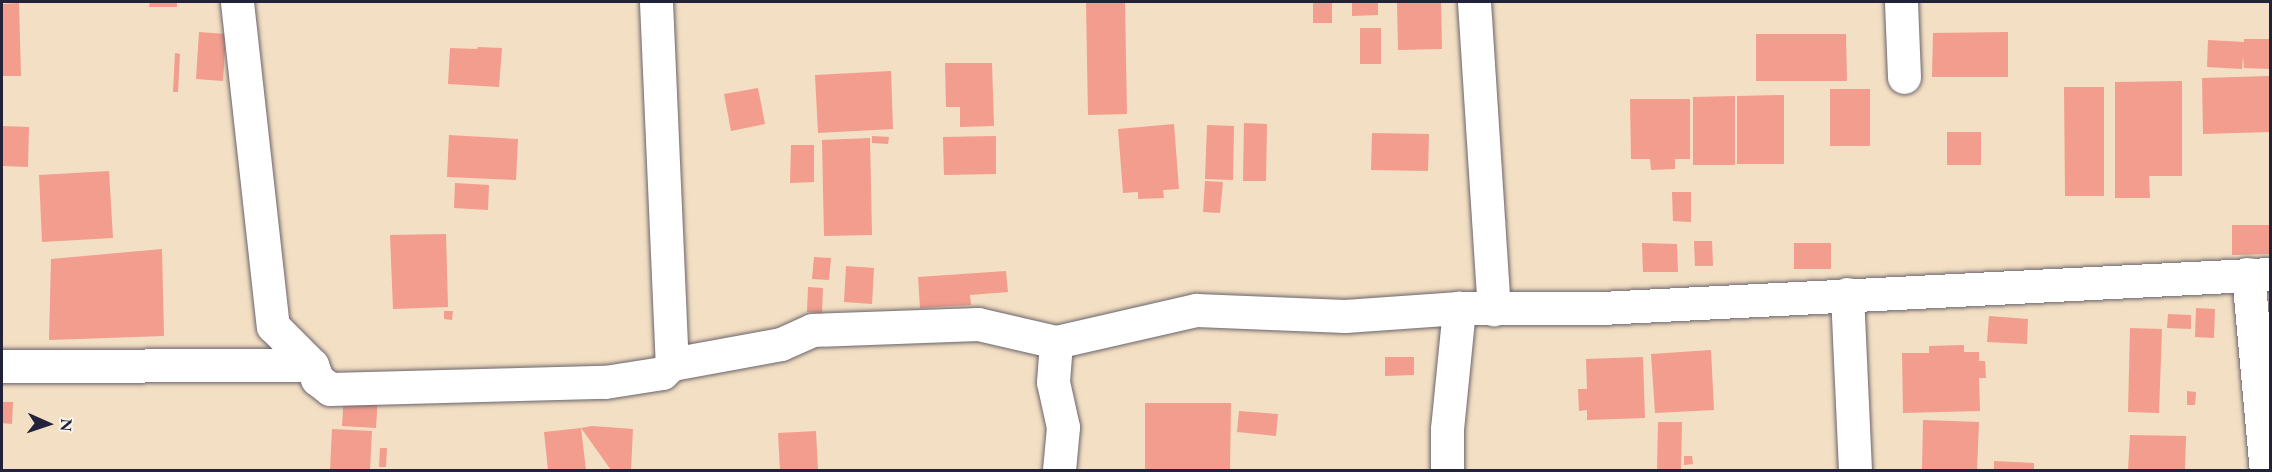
<!DOCTYPE html>
<html>
<head>
<meta charset="utf-8">
<style>
  body { margin:0 }
  #map { position:relative; width:2272px; height:472px; overflow:hidden; background:#f3dfc3; font-family:"EB Garamond",serif }
  div>[style] { position:absolute }
  [style*='--x'] { left:calc(var(--x)*1px); top:calc(var(--y)*1px); width:calc(var(--w)*1px); rotate:calc(var(--a)*1deg) }
  .building>* { inset:0; background:#f29d8d }
  .roads { filter:drop-shadow(0 0 2px #6b646b) drop-shadow(0 0 2px #6b646b) }
  .street>* { height:33px; margin:-16.5px; padding:0 16.5px; transform-origin:16.5px; border-radius:16.5px; background:#fff }
  span { translate:-50% -50%; white-space:nowrap; text-align:center; line-height:1.15; -webkit-text-stroke:6px #f7f3e8; paint-order:stroke }
  .frame { position:absolute; inset:0; border:3px solid #22223b; pointer-events:none }
  .north { position:absolute; left:18px; top:394px; width:60px; height:60px; -webkit-text-stroke:4px #f7f3e8; paint-order:stroke; rotate:93deg; font-size:16px; font-weight:700; line-height:24px; text-align:center; color:#22223b }
  .north::after { content:''; display:block; margin:auto; width:21px; height:27px; background:#22223b; clip-path:polygon(50% 0,100% 100%,50% 72%,0 100%) }
</style>
</head>
<body>
<div id="map">
  <div class="building">
    <i style="clip-path:polygon(150px 2px,177px 2px,177px 7px,149px 7px)"></i>
    <i style="clip-path:polygon(1086px 2px,1125px 2px,1127px 114px,1088px 115px)"></i>
    <i style="clip-path:polygon(1313px 2px,1332px 2px,1332px 23px,1313px 23px)"></i>
    <i style="clip-path:polygon(1352px 2px,1378px 2px,1378px 15px,1352px 16px)"></i>
    <i style="clip-path:polygon(1397px 2px,1441px 2px,1442px 49px,1398px 50px)"></i>
    <i style="clip-path:polygon(19px 3px,21px 76px,2px 76px,2px 4px)"></i>
    <i style="clip-path:polygon(1360px 28px,1381px 28px,1381px 64px,1360px 64px)"></i>
    <i style="clip-path:polygon(199px 32px,226px 34px,223px 81px,196px 79px)"></i>
    <i style="clip-path:polygon(2008px 32px,2008px 77px,1932px 77px,1933px 33px)"></i>
    <i style="clip-path:polygon(1756px 34px,1846px 34px,1847px 81px,1756px 81px)"></i>
    <i style="clip-path:polygon(2244px 39px,2270px 39px,2270px 69px,2244px 68px,2243px 56px,2242px 69px,2207px 67px,2208px 40px,2244px 42px)"></i>
    <i style="clip-path:polygon(478px 47px,502px 48px,499px 87px,448px 84px,450px 48px,477px 49px)"></i>
    <i style="clip-path:polygon(175px 53px,180px 54px,178px 92px,173px 92px)"></i>
    <i style="clip-path:polygon(945px 63px,992px 63px,994px 126px,960px 127px,960px 107px,946px 107px)"></i>
    <i style="clip-path:polygon(891px 71px,893px 129px,818px 133px,815px 75px)"></i>
    <i style="clip-path:polygon(2270px 76px,2270px 132px,2203px 134px,2202px 78px)"></i>
    <i style="clip-path:polygon(2182px 81px,2182px 176px,2149px 176px,2150px 198px,2115px 198px,2115px 82px)"></i>
    <i style="clip-path:polygon(2064px 87px,2104px 87px,2104px 196px,2065px 196px)"></i>
    <i style="clip-path:polygon(758px 88px,765px 124px,731px 131px,724px 94px)"></i>
    <i style="clip-path:polygon(1830px 89px,1870px 89px,1870px 146px,1830px 146px)"></i>
    <i style="clip-path:polygon(1784px 95px,1784px 164px,1737px 164px,1737px 96px)"></i>
    <i style="clip-path:polygon(1735px 96px,1735px 165px,1693px 165px,1693px 97px)"></i>
    <i style="clip-path:polygon(1630px 99px,1690px 99px,1690px 159px,1675px 159px,1675px 169px,1651px 170px,1650px 159px,1631px 159px)"></i>
    <i style="clip-path:polygon(1244px 123px,1267px 124px,1266px 181px,1243px 181px)"></i>
    <i style="clip-path:polygon(1174px 124px,1179px 189px,1163px 190px,1164px 198px,1138px 199px,1138px 192px,1123px 193px,1118px 129px)"></i>
    <i style="clip-path:polygon(1207px 125px,1234px 126px,1233px 180px,1205px 179px)"></i>
    <i style="clip-path:polygon(2px 126px,29px 127px,28px 167px,2px 166px)"></i>
    <i style="clip-path:polygon(1947px 132px,1981px 132px,1981px 165px,1947px 165px)"></i>
    <i style="clip-path:polygon(1372px 133px,1429px 134px,1428px 171px,1371px 170px)"></i>
    <i style="clip-path:polygon(449px 135px,518px 139px,516px 180px,447px 177px)"></i>
    <i style="clip-path:polygon(872px 136px,889px 137px,888px 144px,872px 143px)"></i>
    <i style="clip-path:polygon(996px 136px,996px 174px,944px 175px,943px 137px)"></i>
    <i style="clip-path:polygon(870px 138px,872px 235px,824px 236px,822px 140px)"></i>
    <i style="clip-path:polygon(791px 145px,814px 145px,814px 182px,790px 183px)"></i>
    <i style="clip-path:polygon(109px 171px,113px 238px,42px 242px,39px 175px)"></i>
    <i style="clip-path:polygon(1205px 181px,1223px 182px,1220px 213px,1203px 212px)"></i>
    <i style="clip-path:polygon(455px 183px,489px 185px,488px 210px,454px 208px)"></i>
    <i style="clip-path:polygon(1672px 192px,1691px 192px,1691px 222px,1673px 221px)"></i>
    <i style="clip-path:polygon(2232px 225px,2270px 225px,2270px 254px,2232px 255px)"></i>
    <i style="clip-path:polygon(446px 234px,448px 307px,393px 309px,390px 235px)"></i>
    <i style="clip-path:polygon(1694px 241px,1712px 241px,1713px 266px,1695px 266px)"></i>
    <i style="clip-path:polygon(1642px 243px,1677px 244px,1678px 272px,1643px 272px)"></i>
    <i style="clip-path:polygon(1794px 243px,1831px 243px,1831px 269px,1794px 269px)"></i>
    <i style="clip-path:polygon(162px 249px,164px 336px,49px 340px,51px 259px)"></i>
    <i style="clip-path:polygon(814px 257px,831px 258px,829px 280px,812px 279px)"></i>
    <i style="clip-path:polygon(846px 266px,874px 268px,872px 304px,844px 302px)"></i>
    <i style="clip-path:polygon(1006px 271px,1008px 292px,970px 295px,971px 305px,920px 308px,918px 277px)"></i>
    <i style="clip-path:polygon(808px 287px,823px 288px,822px 313px,807px 312px)"></i>
    <i style="clip-path:polygon(2196px 308px,2215px 309px,2214px 338px,2195px 337px)"></i>
    <i style="clip-path:polygon(444px 311px,453px 311px,452px 320px,444px 319px)"></i>
    <i style="clip-path:polygon(2168px 314px,2191px 315px,2191px 329px,2167px 328px)"></i>
    <i style="clip-path:polygon(1989px 316px,2028px 319px,2027px 344px,1987px 342px)"></i>
    <i style="clip-path:polygon(2130px 328px,2162px 329px,2159px 413px,2128px 412px)"></i>
    <i style="clip-path:polygon(1964px 345px,1964px 352px,1979px 352px,1979px 361px,1985px 361px,1986px 378px,1979px 378px,1980px 411px,1903px 413px,1902px 353px,1929px 353px,1929px 346px)"></i>
    <i style="clip-path:polygon(1711px 350px,1714px 410px,1655px 413px,1651px 354px)"></i>
    <i style="clip-path:polygon(1385px 357px,1414px 357px,1414px 375px,1385px 376px)"></i>
    <i style="clip-path:polygon(1643px 357px,1645px 418px,1587px 420px,1587px 410px,1579px 411px,1578px 389px,1587px 389px,1586px 359px)"></i>
    <i style="clip-path:polygon(2187px 391px,2196px 392px,2195px 405px,2187px 405px)"></i>
    <i style="clip-path:polygon(344px 393px,378px 395px,376px 428px,342px 426px)"></i>
    <i style="clip-path:polygon(2px 402px,13px 402px,12px 424px,2px 423px)"></i>
    <i style="clip-path:polygon(1145px 403px,1231px 403px,1230px 470px,1145px 470px)"></i>
    <i style="clip-path:polygon(1239px 411px,1278px 414px,1276px 436px,1237px 432px)"></i>
    <i style="clip-path:polygon(1923px 420px,1979px 422px,1977px 470px,1922px 470px)"></i>
    <i style="clip-path:polygon(1658px 422px,1682px 422px,1681px 470px,1657px 470px)"></i>
    <i style="clip-path:polygon(592px 426px,633px 429px,631px 470px,611px 470px,581px 428px,586px 470px,548px 470px,544px 432px,581px 428px)"></i>
    <i style="clip-path:polygon(332px 429px,372px 431px,370px 470px,330px 470px)"></i>
    <i style="clip-path:polygon(816px 431px,818px 470px,780px 470px,778px 433px)"></i>
    <i style="clip-path:polygon(2130px 435px,2186px 436px,2185px 470px,2128px 470px)"></i>
    <i style="clip-path:polygon(380px 448px,387px 448px,386px 467px,379px 467px)"></i>
    <i style="clip-path:polygon(1684px 456px,1692px 456px,1693px 464px,1684px 465px)"></i>
    <i style="clip-path:polygon(1994px 461px,2034px 463px,2034px 470px,1994px 470px)"></i>
  </div>
  <div class="roads">
    <div class="street">
      <i style="--x:237;--y:2;--w:326;--a:83.7"></i>
      <i style="--x:273;--y:326;--w:55;--a:45"></i>
      <i style="--x:312;--y:365;--w:15;--a:70"></i>
      <i style="--x:317;--y:379;--w:16;--a:38"></i>
      <i style="--x:330;--y:389;--w:275;--a:-1.5"></i>
      <i style="--x:605;--y:382;--w:58;--a:-9"></i>
      <i style="--x:662;--y:373;--w:13;--a:-42"></i>
      <i style="--x:672;--y:364;--w:111;--a:-10.4"></i>
      <i style="--x:781;--y:344;--w:34;--a:-24"></i>
      <i style="--x:812;--y:330;--w:166;--a:-2.1"></i>
      <i style="--x:978;--y:324;--w:80;--a:13"></i>
      <i style="--x:1056;--y:342;--w:144;--a:-12.9"></i>
      <i style="--x:1196;--y:310;--w:149;--a:2.3"></i>
      <i style="--x:1345;--y:316;--w:114;--a:-4"></i>
      <i style="--x:1459;--y:308;--w:142;--a:0"></i>
      <i style="--x:1601;--y:308;--w:670;--a:-2.91"></i>
      <i style="--x:656;--y:2;--w:362;--a:87.5"></i>
      <i style="--x:1474;--y:2;--w:308;--a:86.3"></i>
      <i style="--x:1901;--y:2;--w:75;--a:87.7"></i>
      <i style="--x:2248;--y:274;--w:197;--a:84.8"></i>
      <i style="--x:1847;--y:294;--w:176;--a:87.4"></i>
      <i style="--x:1056;--y:342;--w:40;--a:94.3"></i>
      <i style="--x:1053;--y:382;--w:46;--a:77.5"></i>
      <i style="--x:1063;--y:427;--w:43;--a:95.3"></i>
      <i style="--x:2;--y:366;--w:310;--a:-0.2"></i>
      <i style="--x:1447;--y:470;--w:41;--a:-90"></i>
      <i style="--x:1447;--y:429;--w:122;--a:-84.3"></i>
    </div>
  </div>
  <div class="frame"></div>
  <div class="north">N</div>
</div>
</body>
</html>
